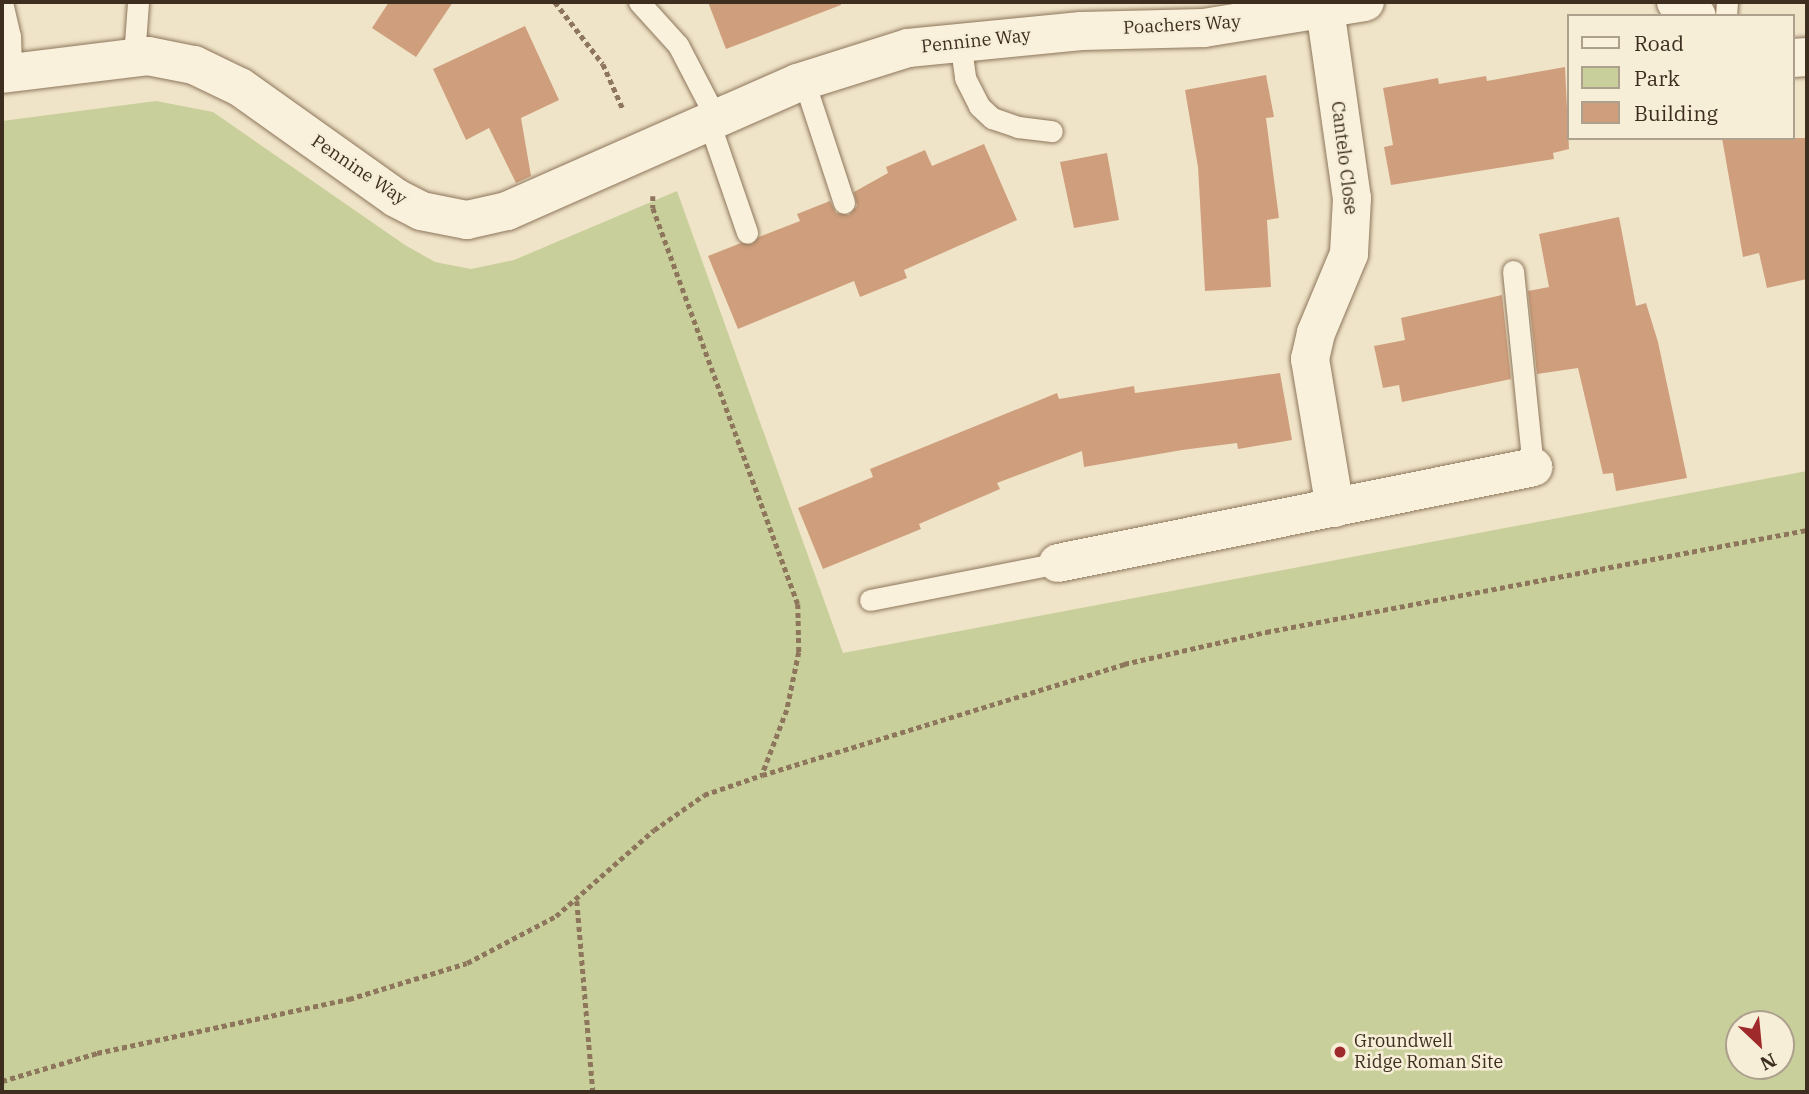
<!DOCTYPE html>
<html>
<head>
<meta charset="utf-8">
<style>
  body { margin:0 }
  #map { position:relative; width:1809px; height:1094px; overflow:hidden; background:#f0e4c8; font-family:"IBM Plex Serif",serif }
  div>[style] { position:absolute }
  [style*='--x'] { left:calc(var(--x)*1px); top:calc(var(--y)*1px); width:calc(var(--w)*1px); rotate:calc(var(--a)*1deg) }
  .green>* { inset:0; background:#c9cf9b }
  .building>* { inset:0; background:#cf9f7d }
  .path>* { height:4.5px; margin-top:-2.25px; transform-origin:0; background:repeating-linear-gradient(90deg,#8d765c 0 5px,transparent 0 8.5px) }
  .roads { filter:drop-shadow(0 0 2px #8d765c) drop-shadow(0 0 2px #8d765c) }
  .service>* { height:21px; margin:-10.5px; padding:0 10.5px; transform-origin:10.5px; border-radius:10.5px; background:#faf1dc }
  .minor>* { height:38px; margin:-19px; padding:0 19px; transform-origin:19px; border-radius:19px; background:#faf1dc }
  .dots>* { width:19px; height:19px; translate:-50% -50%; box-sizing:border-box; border:4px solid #f7eed8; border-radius:50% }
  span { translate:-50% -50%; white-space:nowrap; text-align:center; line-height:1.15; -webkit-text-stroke:5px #f7eed8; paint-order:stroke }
  .street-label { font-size:18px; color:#3d2e20 }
  .poi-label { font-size:18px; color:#3d2e20 }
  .left { translate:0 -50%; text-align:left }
  .frame { position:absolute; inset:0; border:4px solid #3d2e20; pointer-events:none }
  .legend { position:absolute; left:1567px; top:14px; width:228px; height:126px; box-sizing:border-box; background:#f7eed8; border:2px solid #ada18e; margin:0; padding:9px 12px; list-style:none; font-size:21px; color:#3d2e20 }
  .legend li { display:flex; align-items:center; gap:14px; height:35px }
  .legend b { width:35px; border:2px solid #ada18e }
  .north { position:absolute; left:1725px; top:1010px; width:70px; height:70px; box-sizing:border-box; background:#f7eed8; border:2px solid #ada18e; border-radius:50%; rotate:154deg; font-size:19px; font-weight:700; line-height:28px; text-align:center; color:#3d2e20 }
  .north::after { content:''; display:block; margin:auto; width:24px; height:32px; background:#9e2a2b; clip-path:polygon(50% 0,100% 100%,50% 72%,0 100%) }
</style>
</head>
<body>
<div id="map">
  <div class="green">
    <i style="clip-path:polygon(evenodd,156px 101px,213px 112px,405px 245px,435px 262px,471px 269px,514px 260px,677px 191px,843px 653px,1807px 471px,1807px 1092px,2px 1092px,2px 121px,156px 101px,1739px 1024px,1781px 1024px,1781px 1066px,1739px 1066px,1739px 1024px)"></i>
  </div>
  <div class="building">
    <i style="clip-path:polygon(389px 2px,453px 2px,416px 57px,372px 28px)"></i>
    <i style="clip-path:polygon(708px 2px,841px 2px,841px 5px,726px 49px)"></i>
    <i style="clip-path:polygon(525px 26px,559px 100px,521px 118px,531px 176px,516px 183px,489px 128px,466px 140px,433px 69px)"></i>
    <i style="clip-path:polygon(1565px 67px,1569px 149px,1553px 153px,1554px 159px,1391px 185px,1384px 147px,1393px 145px,1383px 88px,1438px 78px,1439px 84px,1486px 76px,1487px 81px)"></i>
    <i style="clip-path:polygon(1266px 75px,1274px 117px,1266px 118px,1279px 218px,1267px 220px,1271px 287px,1205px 291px,1198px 167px,1185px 90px)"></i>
    <i style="clip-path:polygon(1722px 138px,1807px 138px,1807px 279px,1767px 288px,1759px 253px,1743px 257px)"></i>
    <i style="clip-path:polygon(984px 144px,1017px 220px,904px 270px,907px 278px,860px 297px,854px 281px,738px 329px,708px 256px,741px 243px,752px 244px,759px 237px,800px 221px,797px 214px,830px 201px,836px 213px,849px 215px,857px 206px,854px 192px,888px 173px,886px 167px,925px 150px,932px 166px)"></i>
    <i style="clip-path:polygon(1107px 153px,1119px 220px,1074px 228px,1060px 162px)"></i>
    <i style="clip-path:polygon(1619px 217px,1636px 306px,1646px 303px,1658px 342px,1687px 478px,1616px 491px,1613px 473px,1603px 474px,1578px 368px,1537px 374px,1528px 291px,1549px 287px,1539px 234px)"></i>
    <i style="clip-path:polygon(1502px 295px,1511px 379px,1402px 402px,1399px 385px,1383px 388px,1374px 346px,1405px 340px,1401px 318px)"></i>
    <i style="clip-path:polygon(1280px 373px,1292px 440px,1238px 449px,1237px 443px,1182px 450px,1084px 467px,1082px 451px,997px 483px,1000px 489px,919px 524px,921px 529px,823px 569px,798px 508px,873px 477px,870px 469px,1057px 393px,1059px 399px,1134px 386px,1135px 393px)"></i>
  </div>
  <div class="path">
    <i style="--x:555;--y:2;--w:78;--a:52.3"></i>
    <i style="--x:603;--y:64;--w:49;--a:66"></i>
    <i style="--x:653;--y:196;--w:12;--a:90"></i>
    <i style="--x:653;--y:208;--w:422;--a:69.9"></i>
    <i style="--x:798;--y:604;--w:48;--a:88.8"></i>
    <i style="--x:799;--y:652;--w:59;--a:101.7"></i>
    <i style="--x:787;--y:710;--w:70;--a:111"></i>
    <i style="--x:577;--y:901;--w:192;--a:85.2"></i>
    <i style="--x:2;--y:1081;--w:99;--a:-16.4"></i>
    <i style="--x:97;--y:1053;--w:258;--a:-12.1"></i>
    <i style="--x:349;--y:999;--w:123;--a:-17"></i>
    <i style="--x:467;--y:963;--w:101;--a:-27.8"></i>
    <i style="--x:556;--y:916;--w:130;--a:-41.3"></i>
    <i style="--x:654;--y:830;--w:61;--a:-35"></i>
    <i style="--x:704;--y:795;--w:61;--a:-19"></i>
    <i style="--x:762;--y:775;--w:379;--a:-17"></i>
    <i style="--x:1124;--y:664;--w:146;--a:-12.7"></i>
    <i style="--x:1266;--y:632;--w:551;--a:-10.68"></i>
  </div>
  <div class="roads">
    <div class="service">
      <i style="--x:2;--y:2;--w:35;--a:77"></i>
      <i style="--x:10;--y:36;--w:37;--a:88"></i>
      <i style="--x:639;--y:2;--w:58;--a:47.8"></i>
      <i style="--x:678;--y:45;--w:80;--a:62.5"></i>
      <i style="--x:1726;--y:16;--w:14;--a:-86"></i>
      <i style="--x:960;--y:41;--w:37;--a:82"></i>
      <i style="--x:965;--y:78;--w:31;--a:63"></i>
      <i style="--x:979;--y:106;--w:18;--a:43"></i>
      <i style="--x:992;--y:118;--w:28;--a:19"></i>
      <i style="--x:1018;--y:127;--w:34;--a:7"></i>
      <i style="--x:134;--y:57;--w:55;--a:-85.8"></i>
      <i style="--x:804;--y:81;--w:128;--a:71.8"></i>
      <i style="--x:708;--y:119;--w:120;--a:71"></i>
      <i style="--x:1513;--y:271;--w:197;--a:84.2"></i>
      <i style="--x:870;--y:600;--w:192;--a:-11.1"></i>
    </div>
    <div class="minor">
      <i style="--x:1676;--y:2;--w:25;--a:34"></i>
      <i style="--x:1325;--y:9;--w:191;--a:81.9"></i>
      <i style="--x:1352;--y:198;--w:56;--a:93.1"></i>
      <i style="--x:1349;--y:254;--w:86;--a:112.7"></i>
      <i style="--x:1316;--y:333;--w:27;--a:103"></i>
      <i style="--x:1310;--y:359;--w:151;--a:80.5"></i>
      <i style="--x:1793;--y:58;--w:14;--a:-4"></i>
      <i style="--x:2;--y:74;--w:147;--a:-7"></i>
      <i style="--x:148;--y:56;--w:47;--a:11.1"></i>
      <i style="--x:194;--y:65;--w:51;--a:25.6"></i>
      <i style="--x:240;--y:87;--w:191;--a:35.4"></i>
      <i style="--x:396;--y:198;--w:28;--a:27"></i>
      <i style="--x:421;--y:211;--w:47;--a:11.1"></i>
      <i style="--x:467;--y:220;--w:41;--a:-12.7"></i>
      <i style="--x:507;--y:211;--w:317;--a:-23.8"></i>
      <i style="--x:797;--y:83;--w:116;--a:-17.5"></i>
      <i style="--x:908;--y:48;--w:174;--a:-5.6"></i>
      <i style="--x:1081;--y:31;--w:123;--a:-1.4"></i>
      <i style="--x:1204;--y:28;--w:163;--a:-9.2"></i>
      <i style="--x:1058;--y:563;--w:485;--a:-11.4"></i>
    </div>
  </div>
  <div class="dots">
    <i style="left:1340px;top:1052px;background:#9e2a2b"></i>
  </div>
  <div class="street-label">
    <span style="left:1182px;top:25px;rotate:-3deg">Poachers Way</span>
    <span style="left:976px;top:41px;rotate:-6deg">Pennine Way</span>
    <span style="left:1344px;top:158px;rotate:83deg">Cantelo Close</span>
    <span style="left:359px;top:170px;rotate:34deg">Pennine Way</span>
  </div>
  <div class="poi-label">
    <span class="left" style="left:1354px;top:1052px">Groundwell<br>Ridge Roman Site</span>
  </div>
  <div class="frame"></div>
  <ul class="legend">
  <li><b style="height:9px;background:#faf1dc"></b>Road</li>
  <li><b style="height:19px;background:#c9cf9b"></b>Park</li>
  <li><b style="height:19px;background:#cf9f7d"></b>Building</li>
  </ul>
  <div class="north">N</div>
</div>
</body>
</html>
